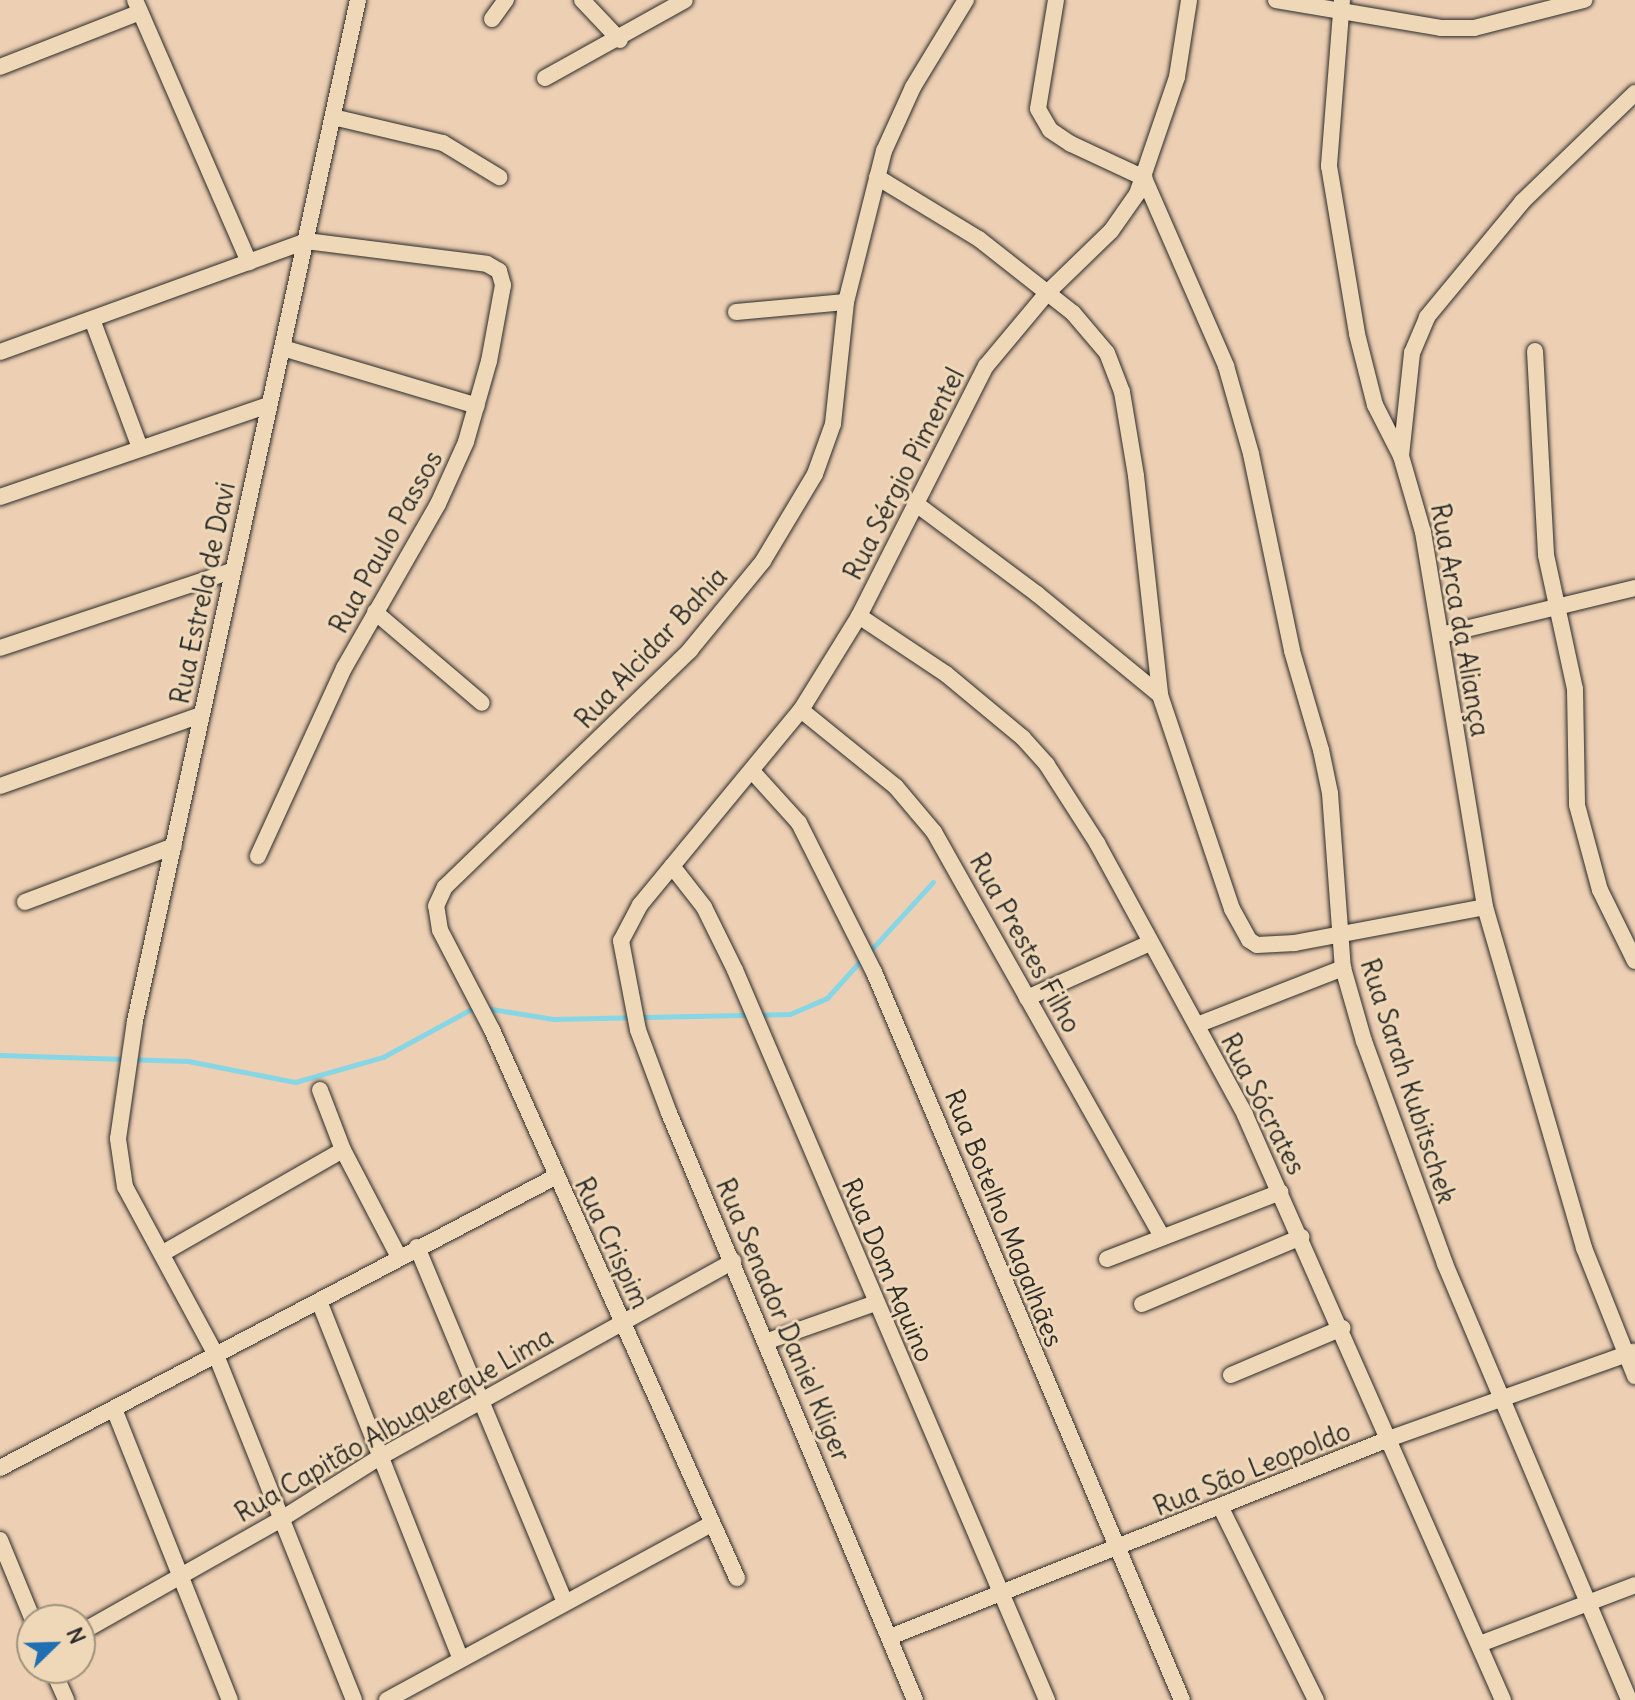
<!DOCTYPE html>
<html>
<head>
<meta charset="utf-8">
<style>
  body { margin:0 }
  #map { position:relative; width:1635px; height:1700px; overflow:hidden; background:#edcfb3; font-family:Delius,sans-serif }
  div>[style] { position:absolute }
  [style*='--x'] { left:calc(var(--x)*1px); top:calc(var(--y)*1px); width:calc(var(--w)*1px); rotate:calc(var(--a)*1deg) }
  .stream>* { height:5px; margin:-2.5px; padding:0 2.5px; transform-origin:2.5px; border-radius:2.5px; background:#87d6e5 }
  .roads { filter:drop-shadow(0 0 2px #2b2b2b) drop-shadow(0 0 2px #2b2b2b) }
  .minor>* { height:16px; margin:-8px; padding:0 8px; transform-origin:8px; border-radius:8px; background:#eed8b7 }
  span { translate:-50% -50%; white-space:nowrap; text-align:center; line-height:1.15; -webkit-text-stroke:6px #eed8b7; paint-order:stroke }
  .street-label { font-size:26px; color:#2b2b2b }
  .north { position:absolute; left:16px; top:1604px; width:80px; height:80px; box-sizing:border-box; background:#eed8b7; border:2px solid #a0937f; border-radius:50%; rotate:67deg; font-size:22px; font-weight:700; line-height:32px; text-align:center; color:#2b2b2b }
  .north::after { content:''; display:block; margin:auto; width:28px; height:36px; background:#1f6fb2; clip-path:polygon(50% 0,100% 100%,50% 72%,0 100%) }
</style>
</head>
<body>
<div id="map">
  <div class="stream">
    <i style="--x:869;--y:952;--w:95;--a:-47.6"></i>
    <i style="--x:485;--y:1008;--w:69;--a:9.2"></i>
    <i style="--x:553;--y:1019;--w:237;--a:-1.2"></i>
    <i style="--x:790;--y:1014;--w:40;--a:-23.4"></i>
    <i style="--x:827;--y:998;--w:52;--a:-48.1"></i>
    <i style="--x:0;--y:1055;--w:188;--a:1.8"></i>
    <i style="--x:188;--y:1061;--w:109;--a:11.1"></i>
    <i style="--x:295;--y:1082;--w:91;--a:-15.9"></i>
    <i style="--x:383;--y:1057;--w:105;--a:-28.5"></i>
  </div>
  <div class="roads">
    <div class="minor">
      <i style="--x:135;--y:0;--w:286;--a:66.5"></i>
      <i style="--x:582;--y:0;--w:55;--a:46.5"></i>
      <i style="--x:1056;--y:0;--w:110;--a:99.4"></i>
      <i style="--x:1038;--y:109;--w:24;--a:60"></i>
      <i style="--x:1050;--y:130;--w:25;--a:34"></i>
      <i style="--x:1071;--y:144;--w:81;--a:25"></i>
      <i style="--x:1144;--y:178;--w:205;--a:66.4"></i>
      <i style="--x:1226;--y:366;--w:91;--a:74.1"></i>
      <i style="--x:1251;--y:454;--w:201;--a:78.2"></i>
      <i style="--x:1292;--y:651;--w:103;--a:73.7"></i>
      <i style="--x:1321;--y:750;--w:44;--a:78.2"></i>
      <i style="--x:1330;--y:793;--w:175;--a:85.8"></i>
      <i style="--x:1343;--y:968;--w:76;--a:74"></i>
      <i style="--x:1364;--y:1041;--w:237;--a:70"></i>
      <i style="--x:1445;--y:1264;--w:473;--a:67.1"></i>
      <i style="--x:1276;--y:0;--w:167;--a:9.6"></i>
      <i style="--x:1441;--y:28;--w:33;--a:0"></i>
      <i style="--x:1474;--y:28;--w:114;--a:-14.3"></i>
      <i style="--x:1342;--y:0;--w:167;--a:94.5"></i>
      <i style="--x:1329;--y:166;--w:170;--a:80.5"></i>
      <i style="--x:1357;--y:334;--w:73;--a:75.8"></i>
      <i style="--x:1375;--y:405;--w:57;--a:63"></i>
      <i style="--x:1401;--y:456;--w:79;--a:73.9"></i>
      <i style="--x:1423;--y:532;--w:380;--a:80.6"></i>
      <i style="--x:1485;--y:907;--w:355;--a:73.8"></i>
      <i style="--x:1584;--y:1248;--w:138;--a:68.3"></i>
      <i style="--x:492;--y:19;--w:24;--a:-54"></i>
      <i style="--x:0;--y:67;--w:150;--a:-21.4"></i>
      <i style="--x:545;--y:78;--w:160;--a:-29.1"></i>
      <i style="--x:333;--y:117;--w:113;--a:13.3"></i>
      <i style="--x:443;--y:143;--w:66;--a:31.3"></i>
      <i style="--x:877;--y:177;--w:119;--a:31.3"></i>
      <i style="--x:979;--y:239;--w:120;--a:38.2"></i>
      <i style="--x:1073;--y:313;--w:52;--a:49.6"></i>
      <i style="--x:1107;--y:353;--w:42;--a:69"></i>
      <i style="--x:1122;--y:392;--w:85;--a:80.5"></i>
      <i style="--x:1136;--y:476;--w:220;--a:83.7"></i>
      <i style="--x:1160;--y:695;--w:226;--a:71.4"></i>
      <i style="--x:1232;--y:909;--w:35;--a:61"></i>
      <i style="--x:1249;--y:940;--w:9;--a:32"></i>
      <i style="--x:1257;--y:945;--w:38;--a:-3"></i>
      <i style="--x:1295;--y:943;--w:193;--a:-10.7"></i>
      <i style="--x:736;--y:312;--w:110;--a:-5.2"></i>
      <i style="--x:93;--y:322;--w:131;--a:69.5"></i>
      <i style="--x:283;--y:348;--w:202;--a:16.6"></i>
      <i style="--x:1535;--y:351;--w:204;--a:86.9"></i>
      <i style="--x:1546;--y:555;--w:137;--a:77.8"></i>
      <i style="--x:1575;--y:689;--w:116;--a:89"></i>
      <i style="--x:1577;--y:805;--w:88;--a:74.9"></i>
      <i style="--x:1600;--y:890;--w:79;--a:63.8"></i>
      <i style="--x:0;--y:352;--w:326;--a:-19.9"></i>
      <i style="--x:306;--y:241;--w:182;--a:7.2"></i>
      <i style="--x:487;--y:264;--w:14;--a:30"></i>
      <i style="--x:499;--y:271;--w:15;--a:74"></i>
      <i style="--x:503;--y:285;--w:77;--a:100.4"></i>
      <i style="--x:489;--y:361;--w:84;--a:105.9"></i>
      <i style="--x:466;--y:442;--w:68;--a:114.3"></i>
      <i style="--x:438;--y:504;--w:189;--a:119.8"></i>
      <i style="--x:344;--y:668;--w:207;--a:114.6"></i>
      <i style="--x:1401;--y:456;--w:104;--a:-83.9"></i>
      <i style="--x:1412;--y:353;--w:39;--a:-67"></i>
      <i style="--x:1427;--y:317;--w:149;--a:-50.4"></i>
      <i style="--x:1522;--y:202;--w:157;--a:-44"></i>
      <i style="--x:0;--y:497;--w:284;--a:-18.9"></i>
      <i style="--x:915;--y:503;--w:152;--a:36.7"></i>
      <i style="--x:1037;--y:594;--w:159;--a:39.4"></i>
      <i style="--x:375;--y:612;--w:140;--a:40.4"></i>
      <i style="--x:859;--y:616;--w:105;--a:33.7"></i>
      <i style="--x:946;--y:674;--w:100;--a:39.7"></i>
      <i style="--x:1023;--y:738;--w:36;--a:48"></i>
      <i style="--x:1047;--y:765;--w:93;--a:57.3"></i>
      <i style="--x:1097;--y:843;--w:310;--a:61.4"></i>
      <i style="--x:1245;--y:1115;--w:639;--a:66.2"></i>
      <i style="--x:1441;--y:635;--w:200;--a:-13.6"></i>
      <i style="--x:0;--y:648;--w:243;--a:-18.4"></i>
      <i style="--x:801;--y:710;--w:122;--a:39"></i>
      <i style="--x:896;--y:787;--w:59;--a:49.8"></i>
      <i style="--x:934;--y:832;--w:465;--a:60.6"></i>
      <i style="--x:752;--y:771;--w:70;--a:47.9"></i>
      <i style="--x:799;--y:823;--w:167;--a:63.3"></i>
      <i style="--x:874;--y:972;--w:790;--a:67.07"></i>
      <i style="--x:0;--y:786;--w:213;--a:-19.5"></i>
      <i style="--x:672;--y:866;--w:52;--a:52"></i>
      <i style="--x:704;--y:907;--w:70;--a:63.8"></i>
      <i style="--x:735;--y:970;--w:794;--a:66.86"></i>
      <i style="--x:25;--y:902;--w:159;--a:-20.6"></i>
      <i style="--x:1027;--y:998;--w:133;--a:-24.1"></i>
      <i style="--x:1197;--y:1025;--w:157;--a:-21.3"></i>
      <i style="--x:320;--y:1090;--w:64;--a:69"></i>
      <i style="--x:343;--y:1150;--w:119;--a:62.4"></i>
      <i style="--x:417;--y:1247;--w:385;--a:67.4"></i>
      <i style="--x:163;--y:1253;--w:207;--a:-29.8"></i>
      <i style="--x:1107;--y:1259;--w:186;--a:-21.1"></i>
      <i style="--x:319;--y:1301;--w:383;--a:68.4"></i>
      <i style="--x:1142;--y:1304;--w:173;--a:-22.8"></i>
      <i style="--x:765;--y:1342;--w:118;--a:-19.4"></i>
      <i style="--x:1231;--y:1375;--w:121;--a:-22.9"></i>
      <i style="--x:114;--y:1409;--w:313;--a:68.3"></i>
      <i style="--x:0;--y:1468;--w:627;--a:-27.67"></i>
      <i style="--x:1222;--y:1510;--w:212;--a:63.7"></i>
      <i style="--x:0;--y:1540;--w:87;--a:67.6"></i>
      <i style="--x:737;--y:1578;--w:600;--a:-114.09"></i>
      <i style="--x:492;--y:1030;--w:113;--a:-117.5"></i>
      <i style="--x:440;--y:930;--w:24;--a:-99"></i>
      <i style="--x:436;--y:906;--w:21;--a:-65"></i>
      <i style="--x:445;--y:887;--w:341;--a:-44"></i>
      <i style="--x:690;--y:650;--w:115;--a:-50.6"></i>
      <i style="--x:763;--y:561;--w:101;--a:-59.1"></i>
      <i style="--x:815;--y:474;--w:53;--a:-70.2"></i>
      <i style="--x:833;--y:424;--w:123;--a:-83.9"></i>
      <i style="--x:846;--y:302;--w:156;--a:-75.9"></i>
      <i style="--x:884;--y:151;--w:70;--a:-65.6"></i>
      <i style="--x:913;--y:87;--w:102;--a:-58.7"></i>
      <i style="--x:80;--y:1633;--w:233;--a:-29.5"></i>
      <i style="--x:283;--y:1518;--w:115;--a:-32.2"></i>
      <i style="--x:380;--y:1457;--w:404;--a:-29"></i>
      <i style="--x:890;--y:1637;--w:539;--a:-21.66"></i>
      <i style="--x:1391;--y:1438;--w:257;--a:-19.6"></i>
      <i style="--x:1480;--y:1644;--w:166;--a:-20.8"></i>
      <i style="--x:52;--y:1668;--w:35;--a:66"></i>
      <i style="--x:354;--y:1700;--w:372;--a:-111.8"></i>
      <i style="--x:216;--y:1355;--w:191;--a:-118.4"></i>
      <i style="--x:125;--y:1187;--w:49;--a:-98.3"></i>
      <i style="--x:118;--y:1139;--w:119;--a:-81.8"></i>
      <i style="--x:135;--y:1021;--w:1045;--a:-77.68"></i>
      <i style="--x:387;--y:1700;--w:369;--a:-28.5"></i>
      <i style="--x:915;--y:1700;--w:636;--a:-112.74"></i>
      <i style="--x:669;--y:1113;--w:89;--a:-110.5"></i>
      <i style="--x:638;--y:1030;--w:91;--a:-100.8"></i>
      <i style="--x:621;--y:941;--w:41;--a:-62.2"></i>
      <i style="--x:640;--y:905;--w:253;--a:-50.5"></i>
      <i style="--x:801;--y:710;--w:110;--a:-58.3"></i>
      <i style="--x:859;--y:616;--w:280;--a:-63.1"></i>
      <i style="--x:986;--y:366;--w:95;--a:-50.1"></i>
      <i style="--x:1047;--y:293;--w:89;--a:-44.1"></i>
      <i style="--x:1111;--y:231;--w:45;--a:-54.9"></i>
      <i style="--x:1137;--y:194;--w:124;--a:-71.1"></i>
      <i style="--x:1177;--y:77;--w:78;--a:-81.1"></i>
    </div>
  </div>
  <div class="street-label">
    <span style="left:904px;top:474px;rotate:-63deg">Rua Sérgio Pimentel</span>
    <span style="left:386px;top:542px;rotate:-61deg">Rua Paulo Passos</span>
    <span style="left:203px;top:593px;rotate:-78deg">Rua Estrela de Davi</span>
    <span style="left:1460px;top:620px;rotate:80deg">Rua Arca da Aliança</span>
    <span style="left:651px;top:648px;rotate:-47deg">Rua Alcidar Bahia</span>
    <span style="left:1025px;top:943px;rotate:61deg">Rua Prestes Filho</span>
    <span style="left:1408px;top:1081px;rotate:72deg">Rua Sarah Kubitschek</span>
    <span style="left:1263px;top:1104px;rotate:63deg">Rua Sócrates</span>
    <span style="left:1004px;top:1218px;rotate:68deg">Rua Botelho Magalhães</span>
    <span style="left:612px;top:1243px;rotate:65deg">Rua Crispim</span>
    <span style="left:888px;top:1270px;rotate:67deg">Rua Dom Aquino</span>
    <span style="left:783px;top:1320px;rotate:67deg">Rua Senador Daniel Kliger</span>
    <span style="left:394px;top:1425px;rotate:-30deg">Rua Capitão Albuquerque Lima</span>
    <span style="left:1252px;top:1469px;rotate:-22deg">Rua São Leopoldo</span>
  </div>
  <div class="north">N</div>
</div>
</body>
</html>
